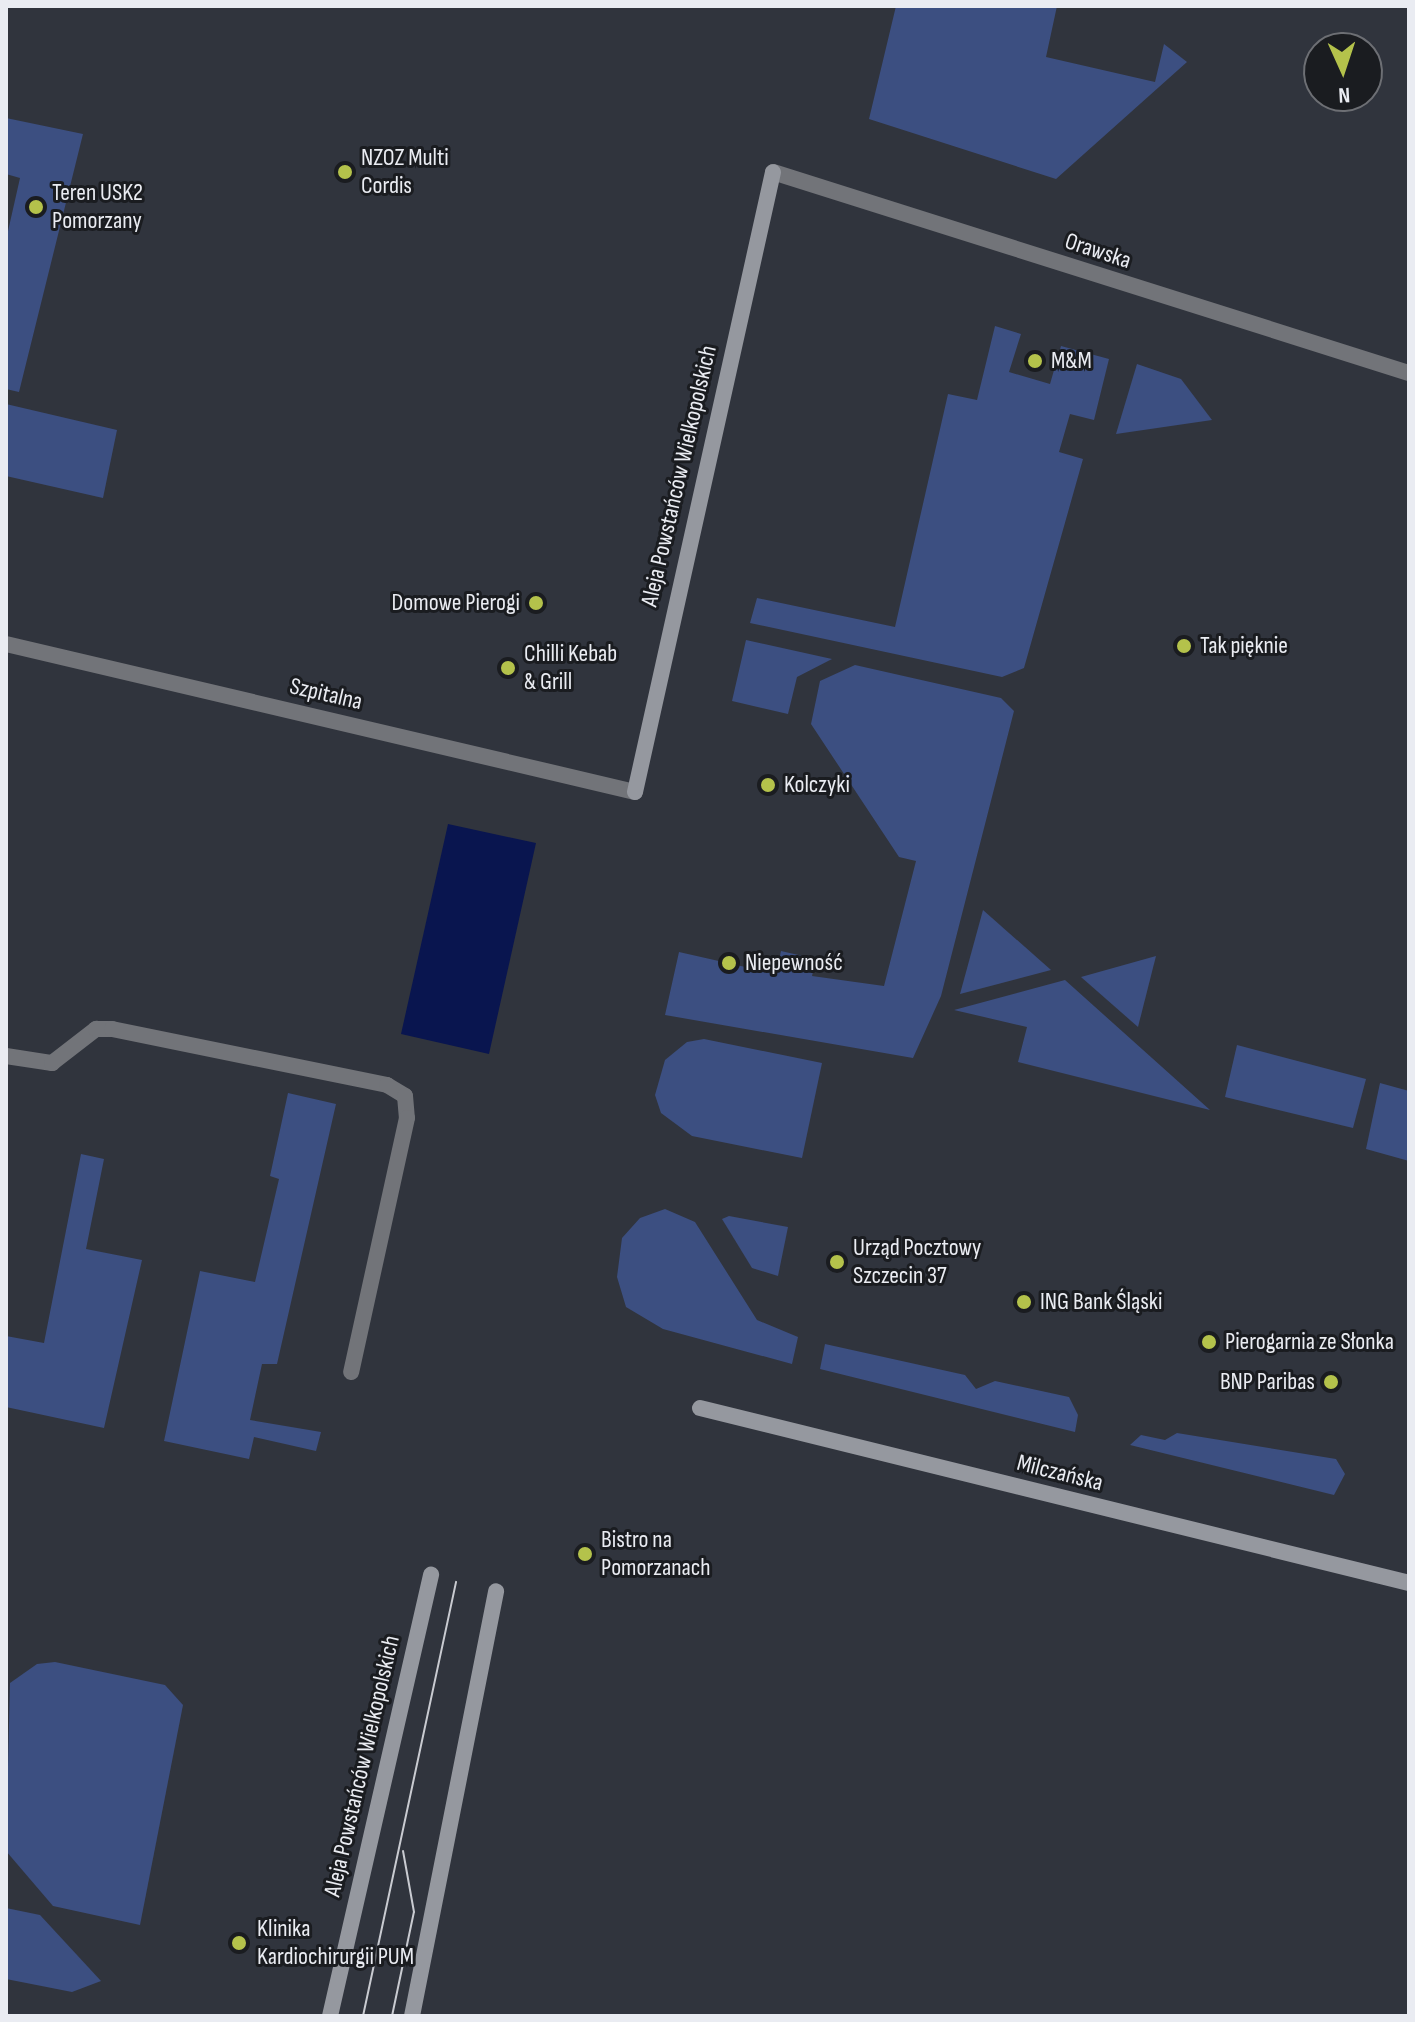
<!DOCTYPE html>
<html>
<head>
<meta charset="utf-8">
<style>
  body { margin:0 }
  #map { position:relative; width:1415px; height:2022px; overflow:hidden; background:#30343d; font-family:"Sofia Sans Condensed",sans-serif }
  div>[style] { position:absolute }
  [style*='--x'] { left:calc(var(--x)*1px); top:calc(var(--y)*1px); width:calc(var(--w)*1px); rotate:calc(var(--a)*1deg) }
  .green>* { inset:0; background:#3c4f81 }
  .water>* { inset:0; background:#09154f }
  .street>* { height:16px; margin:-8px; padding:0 8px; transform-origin:8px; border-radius:8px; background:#727479 }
  .secondary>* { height:16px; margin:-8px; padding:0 8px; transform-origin:8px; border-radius:8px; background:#95989f }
  .tram>* { height:2px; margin:-1px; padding:0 1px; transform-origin:1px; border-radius:1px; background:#c9cbd1 }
  .dots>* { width:22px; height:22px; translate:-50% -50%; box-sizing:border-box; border:4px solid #1a1c20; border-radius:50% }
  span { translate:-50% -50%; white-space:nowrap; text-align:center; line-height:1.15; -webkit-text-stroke:6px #1a1c20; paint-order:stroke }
  .poi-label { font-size:24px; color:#eaecf2 }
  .left { translate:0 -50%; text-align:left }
  .right { translate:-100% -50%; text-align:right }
  .street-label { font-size:24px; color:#eaecf2 }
  .frame { position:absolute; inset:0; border:8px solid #eaecf2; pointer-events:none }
  .north { position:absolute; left:1303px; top:32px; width:80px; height:80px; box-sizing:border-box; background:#1a1c20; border:2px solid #6d6f74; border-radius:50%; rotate:177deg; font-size:22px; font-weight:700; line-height:32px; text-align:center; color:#eaecf2 }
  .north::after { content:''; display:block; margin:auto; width:28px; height:36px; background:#b4c24b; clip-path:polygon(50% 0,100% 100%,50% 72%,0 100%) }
</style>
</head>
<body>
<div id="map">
  <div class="green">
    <i style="clip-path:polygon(896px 6px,1057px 6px,1046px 57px,1155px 82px,1164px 44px,1187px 62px,1056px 179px,869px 119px)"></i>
    <i style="clip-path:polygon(6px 118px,83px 134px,19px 392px,6px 389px,6px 240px,20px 178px,6px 174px)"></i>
    <i style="clip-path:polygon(995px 326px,1021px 334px,1009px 372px,1050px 384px,1061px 346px,1109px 359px,1094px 420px,1070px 414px,1059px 452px,1083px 459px,1024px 668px,1002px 677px,750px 623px,757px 598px,895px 627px,948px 394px,977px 400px)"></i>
    <i style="clip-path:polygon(1137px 364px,1181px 379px,1212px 420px,1116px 434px)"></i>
    <i style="clip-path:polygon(6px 404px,117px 430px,103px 498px,6px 476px)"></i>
    <i style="clip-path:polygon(746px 640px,832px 659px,797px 677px,788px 714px,732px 701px)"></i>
    <i style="clip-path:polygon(855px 665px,1001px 698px,1014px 711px,941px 996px,913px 1058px,665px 1015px,679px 952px,776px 974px,781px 951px,816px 959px,812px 976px,884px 986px,916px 861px,899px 857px,811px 724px,820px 681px)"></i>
    <i style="clip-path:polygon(983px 910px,1051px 970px,960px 994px)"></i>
    <i style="clip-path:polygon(1156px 956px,1138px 1027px,1081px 977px)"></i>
    <i style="clip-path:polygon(1065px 980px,1210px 1110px,1018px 1062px,1027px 1027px,954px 1010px)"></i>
    <i style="clip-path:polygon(704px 1039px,822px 1063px,802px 1158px,692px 1136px,661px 1113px,655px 1095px,665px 1060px,687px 1042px)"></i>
    <i style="clip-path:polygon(1237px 1045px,1366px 1079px,1353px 1128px,1225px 1097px)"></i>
    <i style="clip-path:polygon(1380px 1083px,1409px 1091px,1409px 1161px,1366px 1149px)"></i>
    <i style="clip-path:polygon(288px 1093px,336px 1104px,277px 1364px,262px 1364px,250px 1420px,321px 1432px,316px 1451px,254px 1437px,249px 1459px,164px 1441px,200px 1271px,255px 1282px,279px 1179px,270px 1176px)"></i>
    <i style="clip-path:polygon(81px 1154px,104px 1159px,86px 1249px,142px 1260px,104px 1428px,6px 1407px,6px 1336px,44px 1343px)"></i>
    <i style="clip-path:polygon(665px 1209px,695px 1222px,757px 1320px,798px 1337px,792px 1364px,663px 1329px,626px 1307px,617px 1277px,622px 1238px,640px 1218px)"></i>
    <i style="clip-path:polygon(729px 1216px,788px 1227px,778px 1276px,752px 1268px,722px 1219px)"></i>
    <i style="clip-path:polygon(825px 1344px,965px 1375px,976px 1389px,995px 1381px,1069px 1397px,1078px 1415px,1075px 1432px,820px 1369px)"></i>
    <i style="clip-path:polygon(1177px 1433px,1336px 1459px,1345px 1474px,1334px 1495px,1130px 1445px,1141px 1435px,1165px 1440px)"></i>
    <i style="clip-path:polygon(55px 1662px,165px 1685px,183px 1705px,140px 1925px,53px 1906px,6px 1851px,10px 1683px,37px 1664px)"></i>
    <i style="clip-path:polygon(6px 1908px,40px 1915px,101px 1981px,72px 1992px,6px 1979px)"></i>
  </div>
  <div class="water">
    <i style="clip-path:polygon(448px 824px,536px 843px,489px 1054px,401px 1034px)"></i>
  </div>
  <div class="street">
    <i style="--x:773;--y:172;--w:667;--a:17.54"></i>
    <i style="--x:6;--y:644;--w:646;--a:13.24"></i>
    <i style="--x:6;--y:1056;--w:47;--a:8.7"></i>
    <i style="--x:52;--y:1063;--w:56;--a:-37.7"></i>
    <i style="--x:96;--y:1029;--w:16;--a:0"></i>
    <i style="--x:112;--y:1029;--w:281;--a:11.5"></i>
    <i style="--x:387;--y:1085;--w:21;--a:31"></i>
    <i style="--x:405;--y:1096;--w:22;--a:85"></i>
    <i style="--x:407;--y:1118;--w:260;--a:102.4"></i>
  </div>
  <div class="secondary">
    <i style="--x:635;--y:792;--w:635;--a:-77.45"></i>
    <i style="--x:700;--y:1408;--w:730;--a:13.86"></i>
    <i style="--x:330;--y:2016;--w:453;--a:-77.1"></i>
    <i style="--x:412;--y:2016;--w:433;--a:-78.8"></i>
  </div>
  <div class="tram">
    <i style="--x:363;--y:2016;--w:444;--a:-77.9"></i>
    <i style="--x:392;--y:2016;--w:106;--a:-78.1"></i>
    <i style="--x:414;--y:1912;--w:62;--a:-100.2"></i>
  </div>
  <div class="dots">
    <i style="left:345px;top:172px;background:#b4c24b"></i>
    <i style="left:36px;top:207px;background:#b4c24b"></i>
    <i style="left:1035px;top:361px;background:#b4c24b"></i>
    <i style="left:536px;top:603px;background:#b4c24b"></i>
    <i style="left:1184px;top:646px;background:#b4c24b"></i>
    <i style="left:508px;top:668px;background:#b4c24b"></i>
    <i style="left:768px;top:785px;background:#b4c24b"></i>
    <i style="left:729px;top:963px;background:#b4c24b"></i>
    <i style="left:837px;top:1262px;background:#b4c24b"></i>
    <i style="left:1024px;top:1302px;background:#b4c24b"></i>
    <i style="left:1209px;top:1342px;background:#b4c24b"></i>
    <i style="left:1331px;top:1382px;background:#b4c24b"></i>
    <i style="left:585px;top:1554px;background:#b4c24b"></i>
    <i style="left:239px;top:1943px;background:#b4c24b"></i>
  </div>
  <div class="poi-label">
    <span class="left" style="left:361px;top:172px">NZOZ Multi<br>Cordis</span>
    <span class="left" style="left:52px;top:207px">Teren USK2<br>Pomorzany</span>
    <span class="left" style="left:1051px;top:361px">M&amp;M</span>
    <span class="right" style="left:520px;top:603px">Domowe Pierogi</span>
    <span class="left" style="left:1200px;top:646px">Tak pięknie</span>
    <span class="left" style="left:524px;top:668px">Chilli Kebab<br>&amp; Grill</span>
    <span class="left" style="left:784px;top:785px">Kolczyki</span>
    <span class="left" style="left:745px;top:963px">Niepewność</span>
    <span class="left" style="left:853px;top:1262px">Urząd Pocztowy<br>Szczecin 37</span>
    <span class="left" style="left:1040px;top:1302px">ING Bank Śląski</span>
    <span class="left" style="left:1225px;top:1342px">Pierogarnia ze Słonka</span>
    <span class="right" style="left:1315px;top:1382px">BNP Paribas</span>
    <span class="left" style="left:601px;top:1554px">Bistro na<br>Pomorzanach</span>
    <span class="left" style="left:257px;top:1943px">Klinika<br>Kardiochirurgii PUM</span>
  </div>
  <div class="street-label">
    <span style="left:1098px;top:251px;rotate:18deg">Orawska</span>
    <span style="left:679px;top:476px;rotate:-77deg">Aleja Powstańców Wielkopolskich</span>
    <span style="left:326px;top:694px;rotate:13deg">Szpitalna</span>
    <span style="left:1060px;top:1473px;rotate:14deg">Milczańska</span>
    <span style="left:362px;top:1766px;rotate:-77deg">Aleja Powstańców Wielkopolskich</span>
  </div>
  <div class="frame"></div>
  <div class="north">N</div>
</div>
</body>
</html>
